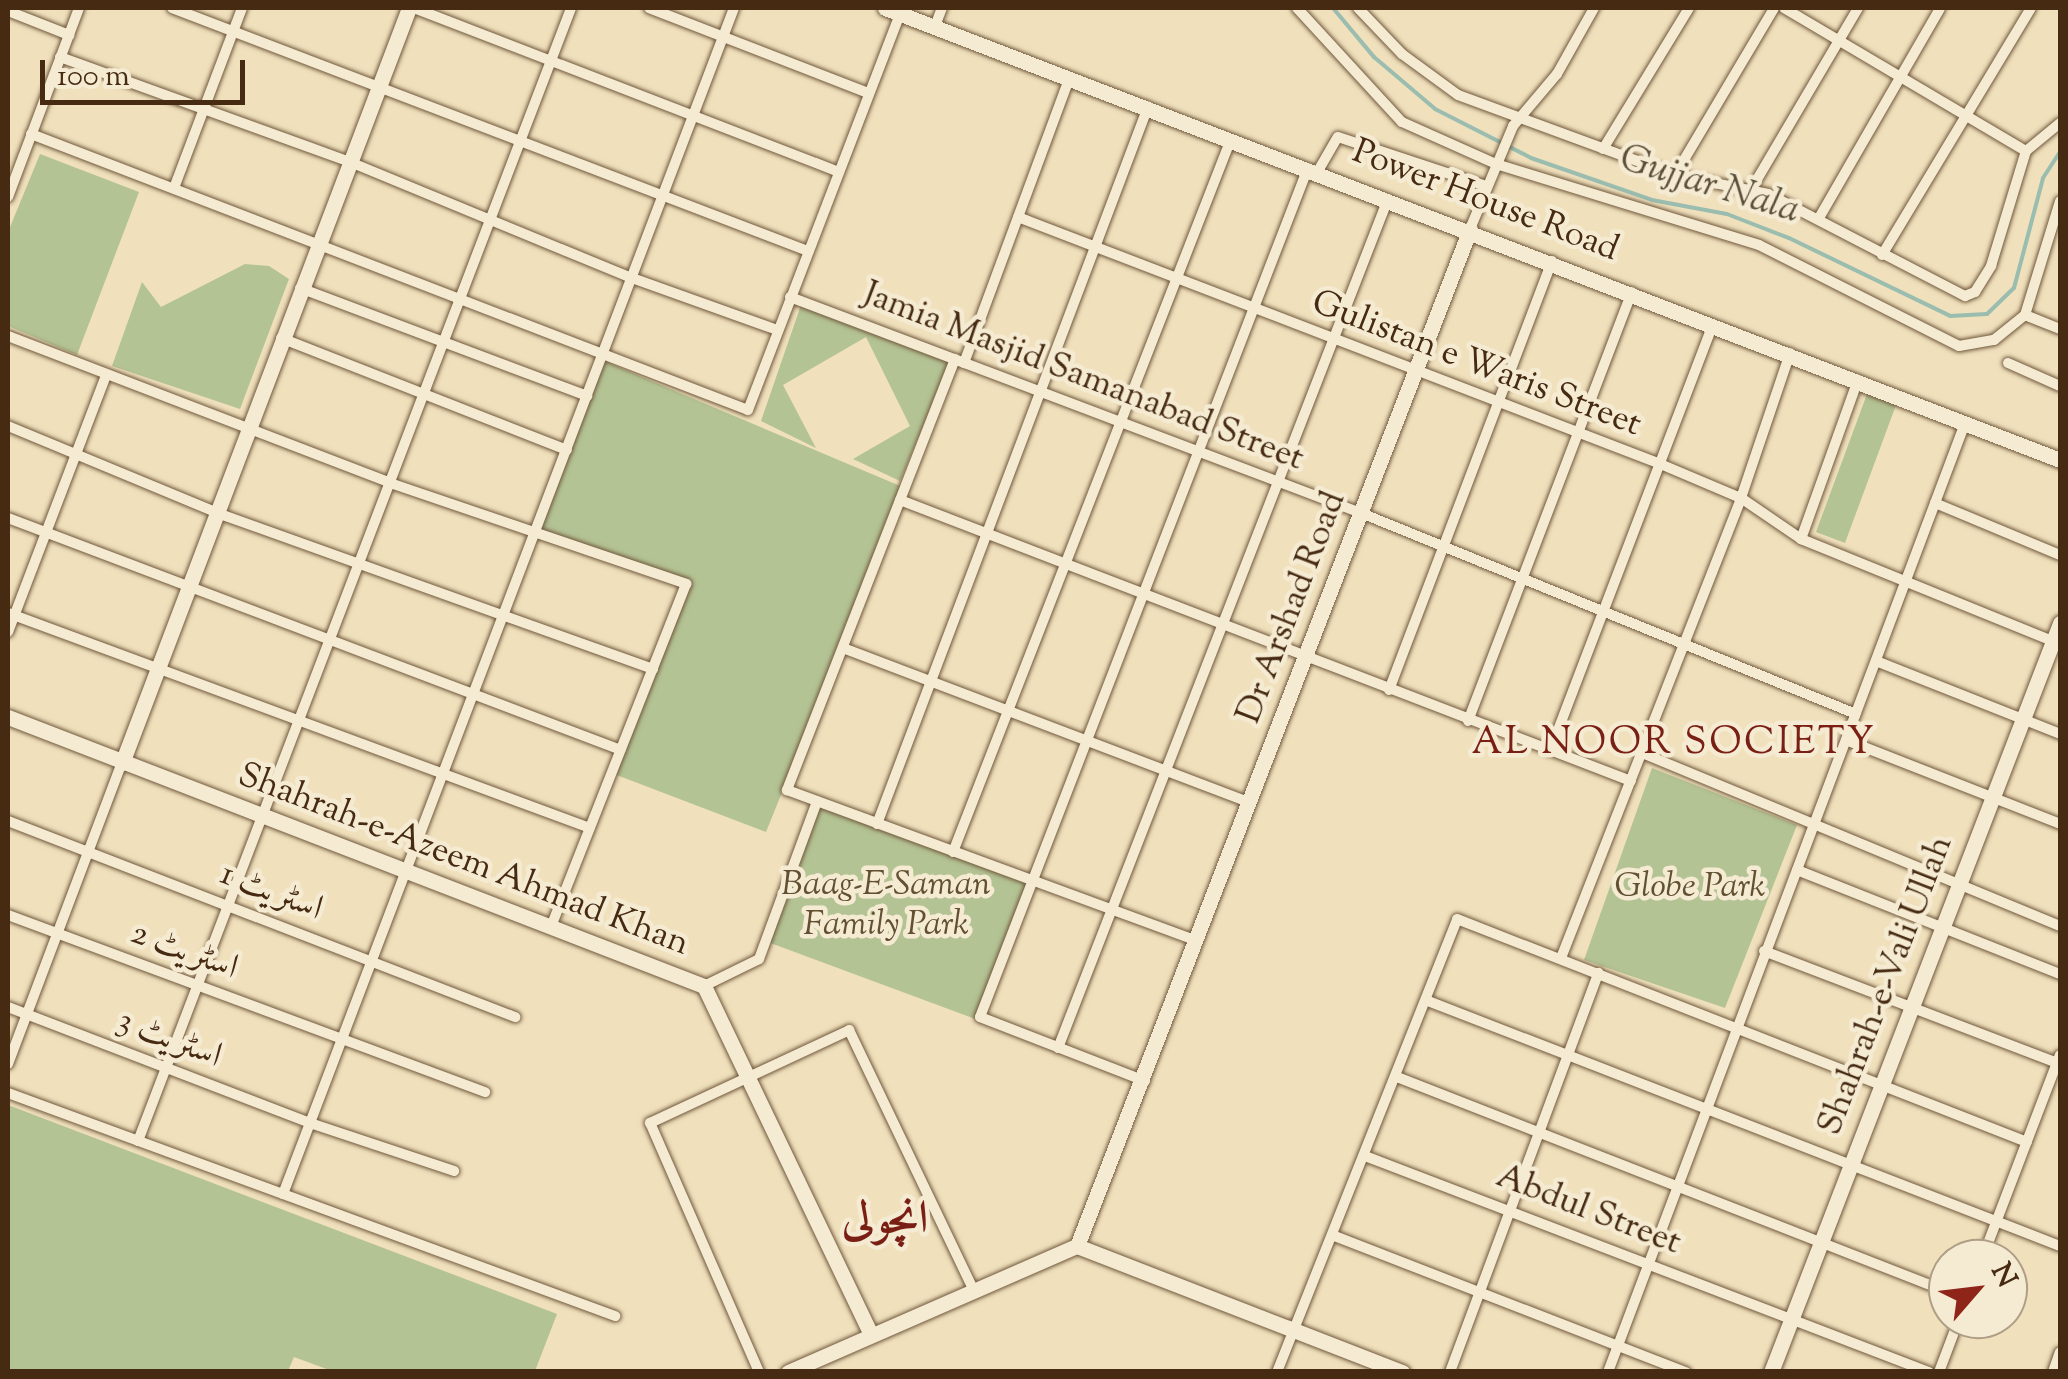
<!DOCTYPE html>
<html>
<head>
<meta charset="utf-8">
<style>
  body { margin:0 }
  #map { position:relative; width:2068px; height:1379px; overflow:hidden; background:#f0e0bc; font-family:"Sorts Mill Goudy",Amiri,serif }
  div>[style] { position:absolute }
  [style*='--x'] { left:calc(var(--x)*1px); top:calc(var(--y)*1px); width:calc(var(--w)*1px); rotate:calc(var(--a)*1deg) }
  .green>* { inset:0; background:#b4c394 }
  .stream>* { height:4px; margin:-2px; padding:0 2px; transform-origin:2px; border-radius:2px; background:#9abdaf }
  .roads { filter:drop-shadow(0 0 2px #70583c) drop-shadow(0 0 2px #70583c) }
  .street>* { height:10px; margin:-5px; padding:0 5px; transform-origin:5px; border-radius:5px; background:#f5ebd3 }
  .secondary>* { height:15px; margin:-7.5px; padding:0 7.5px; transform-origin:7.5px; border-radius:7.5px; background:#f5ebd3 }
  span { translate:-50% -50%; white-space:nowrap; text-align:center; line-height:1.15; -webkit-text-stroke:9px #f5ebd3; paint-order:stroke }
  .street-label { font-size:35px; color:#462a12 }
  .park-label { font-size:35px; color:#625032; font-style:italic }
  .water-label { font-size:38px; color:#5b4f39; font-style:italic }
  .neighbourhood-label { font-size:38px; color:#7a1f14; letter-spacing:2.5px }
  .district-label { font-size:45px; color:#7a1f14; font-weight:700 }
  .frame { position:absolute; inset:0; border:10px solid #462a12; pointer-events:none }
  .north { position:absolute; left:1928px; top:1239px; width:100px; height:100px; box-sizing:border-box; background:#f5ebd3; border:2px solid #af9e86; border-radius:50%; rotate:62deg; font-size:28px; font-weight:700; line-height:40px; text-align:center; color:#462a12 }
  .north::after { content:''; display:block; margin:auto; width:35px; height:45px; background:#8f2418; clip-path:polygon(50% 0,100% 100%,50% 72%,0 100%) }
  .scale { position:absolute; left:40px; top:60px; width:205px; height:45px; box-sizing:border-box; border:5px solid #462a12; border-top:0; padding-left:12px; font-size:30px; line-height:35px; white-space:nowrap; color:#462a12; -webkit-text-stroke:8px #f5ebd3; paint-order:stroke }
</style>
</head>
<body>
<div id="map">
  <div class="green">
    <i style="clip-path:polygon(40px 154px,139px 192px,77px 355px,8px 326px,8px 232px)"></i>
    <i style="clip-path:polygon(245px 264px,269px 266px,289px 279px,240px 409px,112px 366px,142px 282px,161px 307px)"></i>
    <i style="clip-path:polygon(801px 305px,950px 361px,900px 481px,853px 459px,910px 426px,866px 337px,783px 385px,816px 448px,761px 421px)"></i>
    <i style="clip-path:polygon(604px 361px,905px 488px,766px 832px,614px 774px,686px 584px,535px 534px)"></i>
    <i style="clip-path:polygon(1867px 394px,1896px 405px,1845px 543px,1816px 532px)"></i>
    <i style="clip-path:polygon(1652px 768px,1797px 825px,1725px 1008px,1584px 960px)"></i>
    <i style="clip-path:polygon(817px 801px,1032px 883px,978px 1020px,765px 941px)"></i>
    <i style="clip-path:polygon(8px 1105px,557px 1314px,535px 1371px,332px 1371px,294px 1357px,288px 1371px,8px 1371px)"></i>
  </div>
  <div class="stream">
    <i style="--x:1333;--y:8;--w:64;--a:50.1"></i>
    <i style="--x:1374;--y:57;--w:80;--a:40.4"></i>
    <i style="--x:1435;--y:109;--w:108;--a:27"></i>
    <i style="--x:1531;--y:158;--w:128;--a:19.1"></i>
    <i style="--x:1652;--y:200;--w:76;--a:10.6"></i>
    <i style="--x:1727;--y:214;--w:66;--a:21.2"></i>
    <i style="--x:1789;--y:238;--w:179;--a:25.8"></i>
    <i style="--x:1950;--y:316;--w:37;--a:-3"></i>
    <i style="--x:1987;--y:314;--w:37;--a:-44"></i>
    <i style="--x:2014;--y:288;--w:114;--a:-75.2"></i>
    <i style="--x:2043;--y:178;--w:31;--a:-57"></i>
  </div>
  <div class="roads">
    <div class="street">
      <i style="--x:172;--y:8;--w:681;--a:20.91"></i>
      <i style="--x:414;--y:8;--w:455;--a:21.1"></i>
      <i style="--x:649;--y:8;--w:235;--a:21.2"></i>
      <i style="--x:1297;--y:8;--w:155;--a:47.4"></i>
      <i style="--x:1402;--y:122;--w:103;--a:24.1"></i>
      <i style="--x:1496;--y:164;--w:275;--a:17.1"></i>
      <i style="--x:1759;--y:245;--w:224;--a:26.8"></i>
      <i style="--x:1959;--y:346;--w:36;--a:-10"></i>
      <i style="--x:1994;--y:340;--w:40;--a:-39"></i>
      <i style="--x:2025;--y:315;--w:119;--a:-72.9"></i>
      <i style="--x:1358;--y:8;--w:64;--a:46.3"></i>
      <i style="--x:1402;--y:54;--w:69;--a:36.2"></i>
      <i style="--x:1458;--y:95;--w:231;--a:20.2"></i>
      <i style="--x:1675;--y:175;--w:95;--a:11.5"></i>
      <i style="--x:1768;--y:194;--w:222;--a:27.4"></i>
      <i style="--x:1965;--y:296;--w:11;--a:-22"></i>
      <i style="--x:1975;--y:292;--w:31;--a:-58"></i>
      <i style="--x:1991;--y:266;--w:120;--a:-73.1"></i>
      <i style="--x:2026;--y:151;--w:44;--a:-39.5"></i>
      <i style="--x:1784;--y:8;--w:281;--a:30.6"></i>
      <i style="--x:8;--y:11;--w:66;--a:21.5"></i>
      <i style="--x:935;--y:26;--w:19;--a:-69"></i>
      <i style="--x:60;--y:57;--w:308;--a:19.9"></i>
      <i style="--x:350;--y:162;--w:305;--a:22.4"></i>
      <i style="--x:632;--y:278;--w:154;--a:19.7"></i>
      <i style="--x:31;--y:134;--w:768;--a:21.05"></i>
      <i style="--x:748;--y:410;--w:425;--a:-69"></i>
      <i style="--x:1603;--y:149;--w:165;--a:-58.6"></i>
      <i style="--x:1318;--y:171;--w:39;--a:-60"></i>
      <i style="--x:1338;--y:137;--w:156;--a:18.3"></i>
      <i style="--x:1675;--y:175;--w:194;--a:-59.3"></i>
      <i style="--x:174;--y:188;--w:192;--a:-69.3"></i>
      <i style="--x:1752;--y:188;--w:209;--a:-59.5"></i>
      <i style="--x:8;--y:197;--w:202;--a:-69.4"></i>
      <i style="--x:1018;--y:217;--w:686;--a:21.03"></i>
      <i style="--x:1658;--y:463;--w:90;--a:22.9"></i>
      <i style="--x:1741;--y:498;--w:73;--a:34.3"></i>
      <i style="--x:1801;--y:539;--w:279;--a:22.1"></i>
      <i style="--x:1819;--y:218;--w:242;--a:-60"></i>
      <i style="--x:1470;--y:229;--w:112;--a:-67.3"></i>
      <i style="--x:1513;--y:126;--w:68;--a:-49.8"></i>
      <i style="--x:1557;--y:74;--w:76;--a:-60.7"></i>
      <i style="--x:1882;--y:255;--w:288;--a:-58.9"></i>
      <i style="--x:300;--y:288;--w:307;--a:20.6"></i>
      <i style="--x:790;--y:297;--w:610;--a:20.72"></i>
      <i style="--x:1361;--y:513;--w:534;--a:22.1"></i>
      <i style="--x:2025;--y:315;--w:38;--a:22"></i>
      <i style="--x:8;--y:336;--w:412;--a:21"></i>
      <i style="--x:393;--y:484;--w:310;--a:18.8"></i>
      <i style="--x:686;--y:584;--w:365;--a:111.5"></i>
      <i style="--x:281;--y:338;--w:307;--a:21.4"></i>
      <i style="--x:955;--y:359;--w:463;--a:111.3"></i>
      <i style="--x:787;--y:790;--w:437;--a:20.2"></i>
      <i style="--x:964;--y:363;--w:305;--a:-69.7"></i>
      <i style="--x:2008;--y:363;--w:57;--a:23.9"></i>
      <i style="--x:8;--y:426;--w:230;--a:22.5"></i>
      <i style="--x:220;--y:514;--w:460;--a:19.7"></i>
      <i style="--x:900;--y:500;--w:783;--a:21.03"></i>
      <i style="--x:1935;--y:503;--w:135;--a:22.6"></i>
      <i style="--x:8;--y:518;--w:655;--a:20.73"></i>
      <i style="--x:1801;--y:539;--w:169;--a:-70.3"></i>
      <i style="--x:8;--y:613;--w:620;--a:20.28"></i>
      <i style="--x:8;--y:632;--w:275;--a:-69.1"></i>
      <i style="--x:843;--y:648;--w:436;--a:20.8"></i>
      <i style="--x:1876;--y:661;--w:198;--a:21.6"></i>
      <i style="--x:1389;--y:690;--w:459;--a:-69.2"></i>
      <i style="--x:1468;--y:721;--w:459;--a:-69.1"></i>
      <i style="--x:1846;--y:740;--w:230;--a:21.4"></i>
      <i style="--x:1550;--y:751;--w:456;--a:-69.1"></i>
      <i style="--x:1642;--y:753;--w:452;--a:22.5"></i>
      <i style="--x:8;--y:821;--w:544;--a:21.14"></i>
      <i style="--x:877;--y:824;--w:767;--a:-69.3"></i>
      <i style="--x:953;--y:852;--w:765;--a:-68.7"></i>
      <i style="--x:1797;--y:870;--w:283;--a:21.6"></i>
      <i style="--x:8;--y:915;--w:509;--a:20.36"></i>
      <i style="--x:1764;--y:951;--w:314;--a:20.9"></i>
      <i style="--x:1561;--y:958;--w:494;--a:-68.6"></i>
      <i style="--x:1741;--y:498;--w:153;--a:-71.3"></i>
      <i style="--x:704;--y:986;--w:61;--a:-26.1"></i>
      <i style="--x:759;--y:959;--w:168;--a:-69.8"></i>
      <i style="--x:1428;--y:1001;--w:678;--a:21.19"></i>
      <i style="--x:8;--y:1007;--w:324;--a:21"></i>
      <i style="--x:310;--y:1123;--w:152;--a:18.4"></i>
      <i style="--x:1058;--y:1048;--w:911;--a:-68.76"></i>
      <i style="--x:8;--y:1064;--w:322;--a:-69.3"></i>
      <i style="--x:1397;--y:1077;--w:591;--a:21.32"></i>
      <i style="--x:1145;--y:1081;--w:177;--a:-158.8"></i>
      <i style="--x:980;--y:1017;--w:910;--a:-68.88"></i>
      <i style="--x:8;--y:1093;--w:647;--a:20.17"></i>
      <i style="--x:138;--y:1141;--w:1213;--a:-69.08"></i>
      <i style="--x:1365;--y:1156;--w:604;--a:20.96"></i>
      <i style="--x:283;--y:1194;--w:1269;--a:-69.18"></i>
      <i style="--x:1332;--y:1235;--w:380;--a:21.2"></i>
      <i style="--x:1982;--y:1259;--w:218;--a:-69.1"></i>
      <i style="--x:759;--y:1372;--w:272;--a:-113.6"></i>
      <i style="--x:650;--y:1123;--w:220;--a:-25"></i>
      <i style="--x:849;--y:1030;--w:289;--a:64.4"></i>
      <i style="--x:1277;--y:1372;--w:487;--a:-68.3"></i>
      <i style="--x:1457;--y:919;--w:612;--a:21.37"></i>
      <i style="--x:1450;--y:1372;--w:426;--a:-69.6"></i>
      <i style="--x:1608;--y:1372;--w:1014;--a:-69.38"></i>
      <i style="--x:1939;--y:1372;--w:57;--a:-69.3"></i>
      <i style="--x:2053;--y:1372;--w:21;--a:-71"></i>
    </div>
    <div class="secondary">
      <i style="--x:885;--y:8;--w:1259;--a:21.04"></i>
      <i style="--x:8;--y:717;--w:746;--a:21.13"></i>
      <i style="--x:704;--y:986;--w:387;--a:64.4"></i>
      <i style="--x:122;--y:763;--w:808;--a:-69.19"></i>
      <i style="--x:1077;--y:1246;--w:1090;--a:-68.87"></i>
      <i style="--x:788;--y:1372;--w:315;--a:-23.6"></i>
      <i style="--x:1077;--y:1246;--w:349;--a:21.2"></i>
      <i style="--x:1771;--y:1372;--w:803;--a:-68.9"></i>
    </div>
  </div>
  <div class="street-label">
    <span style="left:1485px;top:202px;rotate:21deg">Power House Road</span>
    <span style="left:1476px;top:365px;rotate:21deg">Gulistan e Waris Street</span>
    <span style="left:1083px;top:378px;rotate:21deg">Jamia Masjid Samanabad Street</span>
    <span style="left:1293px;top:608px;rotate:-69deg">Dr Arshad Road</span>
    <span style="left:463px;top:861px;rotate:21deg">Shahrah-e-Azeem Ahmad Khan</span>
    <span style="left:271px;top:893px;rotate:21deg">اسٹریٹ 1</span>
    <span style="left:184px;top:952px;rotate:20deg">اسٹریٹ 2</span>
    <span style="left:1887px;top:986px;rotate:-69deg">Shahrah-e-Vali Ullah</span>
    <span style="left:169px;top:1040px;rotate:21deg">اسٹریٹ 3</span>
    <span style="left:1588px;top:1211px;rotate:21deg">Abdul Street</span>
  </div>
  <div class="park-label">
    <span style="left:886px;top:906px">Baag-E-Saman<br>Family Park</span>
    <span style="left:1690px;top:888px">Globe Park</span>
  </div>
  <div class="water-label">
    <span style="left:1709px;top:187px;rotate:17deg">Gujjar Nala</span>
  </div>
  <div class="neighbourhood-label">
    <span style="left:1674px;top:745px">AL NOOR SOCIETY</span>
  </div>
  <div class="district-label">
    <span style="left:885px;top:1222px">انچولی</span>
  </div>
  <div class="frame"></div>
  <div class="north">N</div>
  <div class="scale">100 m</div>
</div>
</body>
</html>
